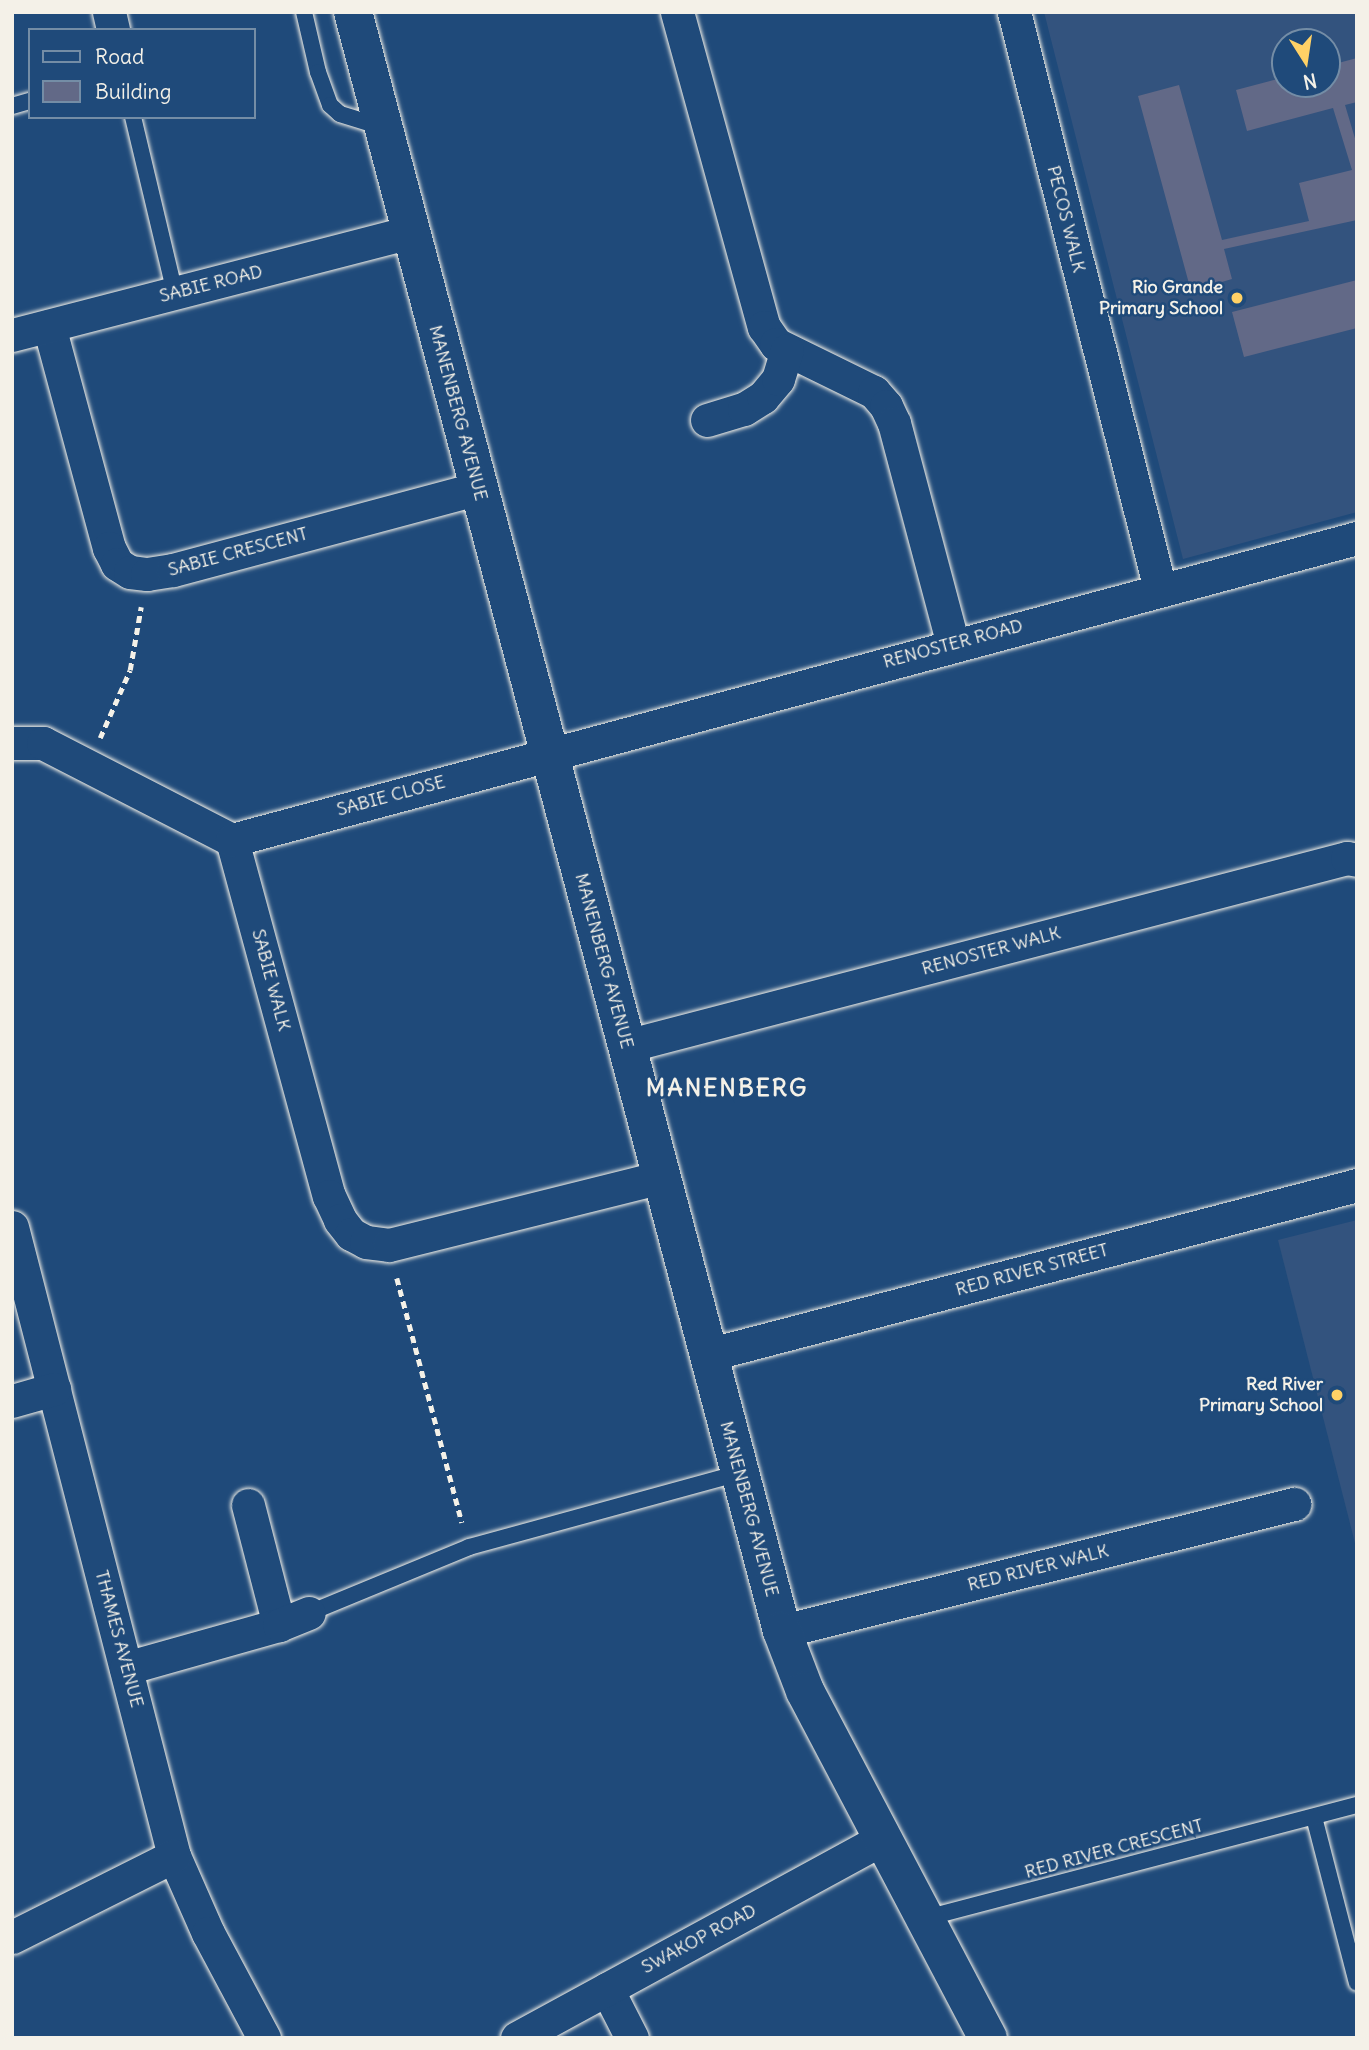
<!DOCTYPE html>
<html>
<head>
<meta charset="utf-8">
<style>
  body { margin:0 }
  #map { position:relative; width:1369px; height:2050px; overflow:hidden; background:#1f4a7a; font-family:Delius,sans-serif }
  div>[style] { position:absolute }
  [style*='--x'] { left:calc(var(--x)*1px); top:calc(var(--y)*1px); width:calc(var(--w)*1px); rotate:calc(var(--a)*1deg) }
  .built>* { inset:0; background:#33537e }
  .building>* { inset:0; background:#626987 }
  .path>* { height:4.5px; margin-top:-2.25px; transform-origin:0; background:repeating-linear-gradient(90deg,#f4f1e8 0 7px,transparent 0 12px) }
  .roads { filter:drop-shadow(0 0 2px #f4f1e8) drop-shadow(0 0 2px #f4f1e8) }
  .lane>* { height:16px; margin:-8px; padding:0 8px; transform-origin:8px; border-radius:8px; background:#1f4a7a }
  .street>* { height:33px; margin:-16.5px; padding:0 16.5px; transform-origin:16.5px; border-radius:16.5px; background:#1f4a7a }
  .secondary>* { height:38px; margin:-19px; padding:0 19px; transform-origin:19px; border-radius:19px; background:#1f4a7a }
  .dots>* { width:19px; height:19px; translate:-50% -50%; box-sizing:border-box; border:4px solid #1f4a7a; border-radius:50% }
  span { translate:-50% -50%; white-space:nowrap; text-align:center; line-height:1.15; -webkit-text-stroke:5px #1f4a7a; paint-order:stroke }
  .street-label { font-size:18px; color:#f4f1e8 }
  .poi-label { font-size:18px; color:#f4f1e8; font-weight:700 }
  .right { translate:-100% -50%; text-align:right }
  .district-label { font-size:24px; color:#f4f1e8; font-weight:700; letter-spacing:2px }
  .frame { position:absolute; inset:0; border:14px solid #f4f1e8; pointer-events:none }
  .legend { position:absolute; left:28px; top:28px; width:228px; height:91px; box-sizing:border-box; background:#1f4a7a; border:2px solid #748da6; margin:0; padding:9px 12px; list-style:none; font-size:21px; color:#f4f1e8 }
  .legend li { display:flex; align-items:center; gap:14px; height:35px }
  .legend b { width:35px; border:2px solid #748da6 }
  .north { position:absolute; left:1271px; top:28px; width:70px; height:70px; box-sizing:border-box; background:#1f4a7a; border:2px solid #748da6; border-radius:50%; rotate:168deg; font-size:19px; font-weight:700; line-height:28px; text-align:center; color:#f4f1e8 }
  .north::after { content:''; display:block; margin:auto; width:24px; height:32px; background:#ffd166; clip-path:polygon(50% 0,100% 100%,50% 72%,0 100%) }
</style>
</head>
<body>
<div id="map">
  <div class="built">
    <i style="clip-path:polygon(evenodd,1044px 12px,1357px 12px,1357px 512px,1183px 559px,1044px 12px,1285px 42px,1327px 42px,1327px 84px,1285px 84px,1285px 42px)"></i>
    <i style="clip-path:polygon(1357px 1220px,1357px 1551px,1278px 1240px)"></i>
  </div>
  <div class="building">
    <i style="clip-path:polygon(1357px 58px,1357px 102px,1345px 105px,1357px 145px,1357px 220px,1224px 249px,1232px 279px,1191px 291px,1138px 96px,1179px 85px,1222px 240px,1309px 221px,1299px 183px,1352px 170px,1333px 108px,1247px 131px,1236px 90px,1285px 77px,1285px 84px,1327px 84px,1327px 66px)"></i>
    <i style="clip-path:polygon(1357px 280px,1357px 328px,1244px 357px,1232px 312px)"></i>
  </div>
  <div class="path">
    <i style="--x:100;--y:738;--w:74;--a:-66.2"></i>
    <i style="--x:130;--y:670;--w:64;--a:-80.1"></i>
    <i style="--x:397;--y:1278;--w:253;--a:75.1"></i>
  </div>
  <div class="roads">
    <div class="lane">
      <i style="--x:304;--y:12;--w:62;--a:76.9"></i>
      <i style="--x:318;--y:72;--w:35;--a:70"></i>
      <i style="--x:330;--y:105;--w:13;--a:42"></i>
      <i style="--x:340;--y:114;--w:44;--a:17.2"></i>
      <i style="--x:12;--y:106;--w:19;--a:-16"></i>
      <i style="--x:133;--y:117;--w:181;--a:76.6"></i>
      <i style="--x:309;--y:1613;--w:173;--a:-22.4"></i>
      <i style="--x:469;--y:1547;--w:281;--a:-15.3"></i>
      <i style="--x:1314;--y:1817;--w:171;--a:75.5"></i>
      <i style="--x:926;--y:1918;--w:446;--a:-14.7"></i>
    </div>
    <div class="street">
      <i style="--x:109;--y:12;--w:18;--a:77"></i>
      <i style="--x:677;--y:12;--w:327;--a:74.6"></i>
      <i style="--x:764;--y:327;--w:21;--a:55"></i>
      <i style="--x:776;--y:344;--w:109;--a:26.1"></i>
      <i style="--x:874;--y:392;--w:18;--a:49"></i>
      <i style="--x:886;--y:406;--w:19;--a:65"></i>
      <i style="--x:894;--y:423;--w:229;--a:75.1"></i>
      <i style="--x:1014;--y:12;--w:595;--a:75.8"></i>
      <i style="--x:49;--y:326;--w:230;--a:74.9"></i>
      <i style="--x:109;--y:548;--w:18;--a:63"></i>
      <i style="--x:117;--y:564;--w:15;--a:32"></i>
      <i style="--x:130;--y:572;--w:17;--a:7"></i>
      <i style="--x:147;--y:574;--w:26;--a:-9"></i>
      <i style="--x:173;--y:570;--w:316;--a:-15"></i>
      <i style="--x:12;--y:335;--w:410;--a:-14.5"></i>
      <i style="--x:707;--y:420;--w:39;--a:-17"></i>
      <i style="--x:744;--y:409;--w:22;--a:-32"></i>
      <i style="--x:763;--y:397;--w:23;--a:-50"></i>
      <i style="--x:778;--y:379;--w:30;--a:-73"></i>
      <i style="--x:12;--y:743;--w:31;--a:0"></i>
      <i style="--x:43;--y:743;--w:212;--a:27.2"></i>
      <i style="--x:232;--y:840;--w:369;--a:74.8"></i>
      <i style="--x:329;--y:1196;--w:26;--a:65"></i>
      <i style="--x:340;--y:1220;--w:18;--a:52"></i>
      <i style="--x:351;--y:1234;--w:17;--a:28"></i>
      <i style="--x:366;--y:1242;--w:23;--a:7"></i>
      <i style="--x:389;--y:1245;--w:280;--a:-14"></i>
      <i style="--x:232;--y:840;--w:1165;--a:-15.03"></i>
      <i style="--x:626;--y:1046;--w:745;--a:-14.61"></i>
      <i style="--x:1347;--y:858;--w:10;--a:11"></i>
      <i style="--x:12;--y:1227;--w:650;--a:75.56"></i>
      <i style="--x:174;--y:1856;--w:84;--a:66.2"></i>
      <i style="--x:208;--y:1933;--w:119;--a:61.9"></i>
      <i style="--x:707;--y:1355;--w:672;--a:-14.66"></i>
      <i style="--x:12;--y:1401;--w:44;--a:-15.9"></i>
      <i style="--x:248;--y:1505;--w:124;--a:75.5"></i>
      <i style="--x:782;--y:1631;--w:528;--a:-13.93"></i>
      <i style="--x:126;--y:1668;--w:159;--a:-15.7"></i>
      <i style="--x:279;--y:1625;--w:32;--a:-22"></i>
      <i style="--x:12;--y:1937;--w:181;--a:-26.6"></i>
      <i style="--x:607;--y:1989;--w:55;--a:63"></i>
      <i style="--x:517;--y:2038;--w:416;--a:-28.6"></i>
    </div>
    <div class="secondary">
      <i style="--x:353;--y:12;--w:1675;--a:75.16"></i>
      <i style="--x:782;--y:1631;--w:64;--a:69"></i>
      <i style="--x:805;--y:1691;--w:392;--a:62.2"></i>
    </div>
  </div>
  <div class="dots">
    <i style="left:1237px;top:298px;background:#ffd166"></i>
    <i style="left:1337px;top:1395px;background:#ffd166"></i>
  </div>
  <div class="street-label">
    <span style="left:1066px;top:219px;rotate:76deg">PECOS WALK</span>
    <span style="left:211px;top:284px;rotate:-14deg">SABIE ROAD</span>
    <span style="left:458px;top:413px;rotate:75deg">MANENBERG AVENUE</span>
    <span style="left:238px;top:552px;rotate:-15deg">SABIE CRESCENT</span>
    <span style="left:953px;top:644px;rotate:-15deg">RENOSTER ROAD</span>
    <span style="left:391px;top:796px;rotate:-15deg">SABIE CLOSE</span>
    <span style="left:991px;top:951px;rotate:-15deg">RENOSTER WALK</span>
    <span style="left:604px;top:961px;rotate:75deg">MANENBERG AVENUE</span>
    <span style="left:271px;top:980px;rotate:75deg">SABIE WALK</span>
    <span style="left:1032px;top:1270px;rotate:-15deg">RED RIVER STREET</span>
    <span style="left:749px;top:1509px;rotate:75deg">MANENBERG AVENUE</span>
    <span style="left:1038px;top:1568px;rotate:-14deg">RED RIVER WALK</span>
    <span style="left:119px;top:1639px;rotate:75deg">THAMES AVENUE</span>
    <span style="left:1114px;top:1849px;rotate:-15deg">RED RIVER CRESCENT</span>
    <span style="left:699px;top:1939px;rotate:-28deg">SWAKOP ROAD</span>
  </div>
  <div class="poi-label">
    <span class="right" style="left:1223px;top:298px">Rio Grande<br>Primary School</span>
    <span class="right" style="left:1323px;top:1395px">Red River<br>Primary School</span>
  </div>
  <div class="district-label">
    <span style="left:727px;top:1088px">MANENBERG</span>
  </div>
  <div class="frame"></div>
  <ul class="legend">
  <li><b style="height:9px;background:#1f4a7a"></b>Road</li>
  <li><b style="height:19px;background:#626987"></b>Building</li>
  </ul>
  <div class="north">N</div>
</div>
</body>
</html>
